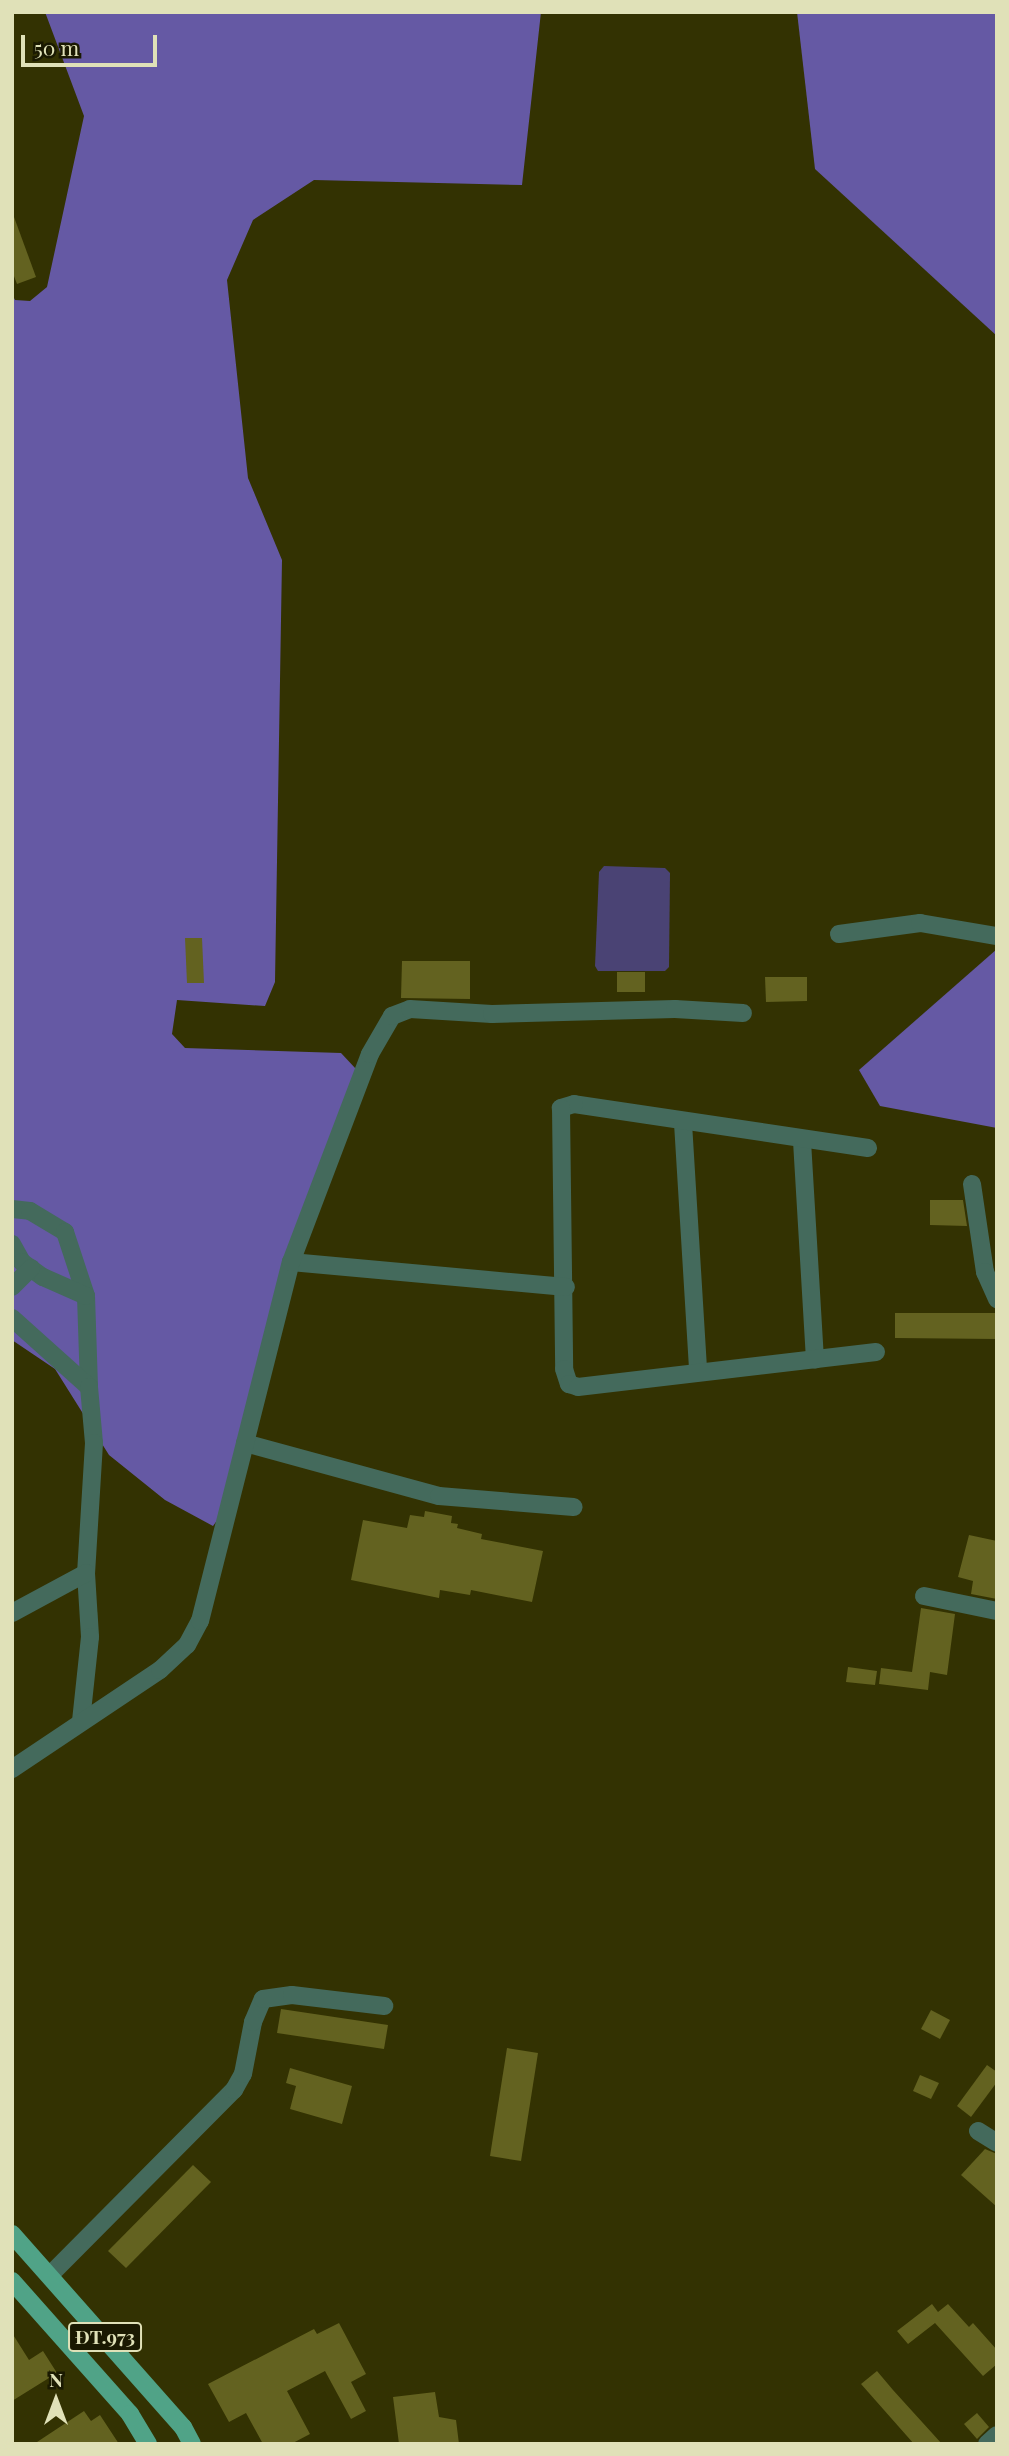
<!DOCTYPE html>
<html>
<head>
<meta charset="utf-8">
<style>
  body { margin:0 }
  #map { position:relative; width:1009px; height:2456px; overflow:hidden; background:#333202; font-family:"Playfair Display",serif }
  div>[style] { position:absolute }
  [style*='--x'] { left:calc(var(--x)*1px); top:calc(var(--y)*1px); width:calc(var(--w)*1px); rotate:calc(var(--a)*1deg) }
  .green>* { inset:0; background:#4a4374 }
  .forest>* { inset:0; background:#6559a4 }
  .building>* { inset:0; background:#636220 }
  .minor>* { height:18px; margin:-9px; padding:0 9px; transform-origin:9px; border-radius:9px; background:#446a5c }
  .primary>* { height:18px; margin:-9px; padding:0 9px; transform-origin:9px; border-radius:9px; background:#50a387 }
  span { translate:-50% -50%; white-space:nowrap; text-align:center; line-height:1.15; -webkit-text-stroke:5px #1a1901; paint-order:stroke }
  .shield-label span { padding:2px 5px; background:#1a1901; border:2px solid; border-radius:5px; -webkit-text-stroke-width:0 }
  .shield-label { font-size:19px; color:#e0e1b8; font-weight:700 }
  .frame { position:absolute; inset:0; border:14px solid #e0e1b8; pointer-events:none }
  .north { position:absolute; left:21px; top:2365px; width:70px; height:70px; -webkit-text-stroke:5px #1a1901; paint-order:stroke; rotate:0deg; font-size:19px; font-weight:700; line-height:28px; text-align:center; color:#e0e1b8 }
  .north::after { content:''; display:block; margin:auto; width:24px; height:32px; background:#e0e1b8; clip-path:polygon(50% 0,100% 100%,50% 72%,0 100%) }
  .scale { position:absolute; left:21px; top:35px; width:136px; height:32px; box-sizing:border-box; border:4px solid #e0e1b8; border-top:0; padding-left:9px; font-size:21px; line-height:24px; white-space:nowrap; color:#e0e1b8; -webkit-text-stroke:5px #1a1901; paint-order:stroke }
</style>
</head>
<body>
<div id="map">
  <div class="green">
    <i style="clip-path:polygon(604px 866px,665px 868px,670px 873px,669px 967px,665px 971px,598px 971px,595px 966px,599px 872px)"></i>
  </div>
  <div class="forest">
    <i style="clip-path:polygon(45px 12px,541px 12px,522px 185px,314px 180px,253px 220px,227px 280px,248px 478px,282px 560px,275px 982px,265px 1006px,177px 1000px,172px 1034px,185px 1048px,341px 1053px,356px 1069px,221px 1515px,213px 1526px,165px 1500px,109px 1455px,55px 1369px,12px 1340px,12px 294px,15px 300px,30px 301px,47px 287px,84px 116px)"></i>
    <i style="clip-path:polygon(797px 12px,997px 12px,997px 336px,815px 169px)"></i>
    <i style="clip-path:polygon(997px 949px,997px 1128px,880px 1106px,859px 1070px)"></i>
  </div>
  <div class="building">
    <i style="clip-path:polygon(14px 217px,36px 277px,17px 284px,12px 271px)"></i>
    <i style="clip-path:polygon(185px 938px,202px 938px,204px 983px,187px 983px)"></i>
    <i style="clip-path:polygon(402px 961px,470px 961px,470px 999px,401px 998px)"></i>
    <i style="clip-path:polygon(617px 972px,645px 972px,645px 992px,617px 992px)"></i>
    <i style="clip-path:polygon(765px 977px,807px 977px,807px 1001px,766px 1002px)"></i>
    <i style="clip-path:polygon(930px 1200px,963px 1200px,967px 1226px,930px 1225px)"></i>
    <i style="clip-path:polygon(895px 1313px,997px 1313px,997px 1339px,895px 1338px)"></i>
    <i style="clip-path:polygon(425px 1511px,452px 1516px,451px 1523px,458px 1524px,457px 1528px,482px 1534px,481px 1539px,543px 1551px,532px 1602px,471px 1590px,470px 1595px,440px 1590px,439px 1598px,351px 1580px,363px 1520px,407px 1528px,410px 1515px,424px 1517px)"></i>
    <i style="clip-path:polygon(969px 1535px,997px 1541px,997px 1599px,971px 1594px,973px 1581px,958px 1577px)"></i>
    <i style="clip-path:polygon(921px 1608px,955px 1614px,947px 1675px,930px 1672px,928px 1690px,879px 1684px,881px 1668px,912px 1672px)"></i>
    <i style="clip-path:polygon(848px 1667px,877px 1671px,875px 1685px,846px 1682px)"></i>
    <i style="clip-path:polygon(281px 2009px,388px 2025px,384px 2049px,277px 2033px)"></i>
    <i style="clip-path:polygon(931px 2010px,950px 2020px,940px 2039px,921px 2029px)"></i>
    <i style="clip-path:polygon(507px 2048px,538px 2053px,521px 2161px,490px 2156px)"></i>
    <i style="clip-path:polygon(987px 2065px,997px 2072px,997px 2082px,971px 2117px,957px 2106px)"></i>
    <i style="clip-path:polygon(290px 2068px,352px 2086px,342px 2124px,290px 2109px,296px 2086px,286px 2083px)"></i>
    <i style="clip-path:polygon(920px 2075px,939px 2083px,931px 2099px,913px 2091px)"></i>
    <i style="clip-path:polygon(985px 2149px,997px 2154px,997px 2207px,961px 2175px)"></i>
    <i style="clip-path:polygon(193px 2165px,211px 2182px,126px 2268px,108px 2251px)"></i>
    <i style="clip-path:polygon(932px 2304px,938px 2312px,948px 2304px,969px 2327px,973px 2323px,997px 2350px,997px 2364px,983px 2376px,935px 2323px,908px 2344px,897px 2331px)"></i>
    <i style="clip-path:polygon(339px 2323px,366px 2374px,351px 2382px,366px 2411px,351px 2419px,325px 2371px,287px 2391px,310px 2434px,291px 2444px,263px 2444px,246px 2413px,229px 2422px,208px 2384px,314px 2329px,317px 2334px)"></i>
    <i style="clip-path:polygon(12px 2333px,29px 2360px,43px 2351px,57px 2373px,12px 2401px)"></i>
    <i style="clip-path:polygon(877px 2371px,893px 2390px,942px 2444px,914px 2444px,861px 2384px)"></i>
    <i style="clip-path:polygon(435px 2392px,439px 2417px,456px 2420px,459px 2444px,399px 2444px,393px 2397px)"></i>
    <i style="clip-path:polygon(84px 2411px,91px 2421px,100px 2415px,119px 2444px,34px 2444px)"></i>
    <i style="clip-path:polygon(977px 2413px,989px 2427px,977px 2439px,964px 2424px)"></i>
  </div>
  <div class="minor">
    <i style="--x:839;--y:934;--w:82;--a:-7.7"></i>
    <i style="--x:920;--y:923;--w:78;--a:9.6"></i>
    <i style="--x:683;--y:1123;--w:248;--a:86.5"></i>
    <i style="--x:802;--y:1141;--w:219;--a:86.6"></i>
    <i style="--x:868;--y:1148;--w:297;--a:-171.5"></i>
    <i style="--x:574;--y:1104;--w:14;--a:163"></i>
    <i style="--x:561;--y:1108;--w:261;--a:89.3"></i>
    <i style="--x:564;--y:1369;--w:16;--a:72"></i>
    <i style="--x:569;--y:1384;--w:9;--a:18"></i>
    <i style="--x:578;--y:1387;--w:300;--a:-6.7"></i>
    <i style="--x:972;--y:1184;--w:89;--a:81.6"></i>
    <i style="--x:985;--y:1272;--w:30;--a:66"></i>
    <i style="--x:12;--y:1209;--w:18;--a:6"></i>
    <i style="--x:30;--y:1211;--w:41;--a:31"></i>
    <i style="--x:65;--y:1232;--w:67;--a:71.8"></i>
    <i style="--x:86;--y:1296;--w:91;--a:88.1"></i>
    <i style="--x:12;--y:1244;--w:21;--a:61"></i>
    <i style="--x:22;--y:1262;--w:26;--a:36"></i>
    <i style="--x:43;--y:1277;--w:47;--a:23.8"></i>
    <i style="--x:291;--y:1262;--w:276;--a:5.2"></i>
    <i style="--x:12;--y:1287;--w:27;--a:-45"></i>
    <i style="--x:12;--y:1318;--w:103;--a:41.9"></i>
    <i style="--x:89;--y:1387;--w:56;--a:84.9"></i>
    <i style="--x:94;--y:1443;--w:130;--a:93.5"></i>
    <i style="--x:86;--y:1573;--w:64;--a:86.4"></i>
    <i style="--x:90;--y:1637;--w:84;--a:96.1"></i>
    <i style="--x:245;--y:1443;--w:201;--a:15.3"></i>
    <i style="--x:439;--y:1496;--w:135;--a:4.7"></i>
    <i style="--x:924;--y:1596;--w:75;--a:11.6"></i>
    <i style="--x:12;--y:1613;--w:84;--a:-28.4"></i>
    <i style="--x:12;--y:1769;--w:178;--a:-33.8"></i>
    <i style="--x:160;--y:1670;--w:37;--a:-43"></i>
    <i style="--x:187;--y:1645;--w:27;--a:-62"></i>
    <i style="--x:200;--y:1621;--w:370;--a:-75.8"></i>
    <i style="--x:291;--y:1262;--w:222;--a:-69.2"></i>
    <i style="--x:370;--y:1054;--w:44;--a:-59.9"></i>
    <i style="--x:392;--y:1016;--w:19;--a:-21"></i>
    <i style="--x:410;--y:1009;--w:82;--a:3.5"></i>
    <i style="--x:492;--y:1014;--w:183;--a:-1.6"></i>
    <i style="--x:675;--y:1009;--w:68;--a:3.4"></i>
    <i style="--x:978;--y:2131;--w:22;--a:32"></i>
    <i style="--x:51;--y:2274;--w:260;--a:-45.2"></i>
    <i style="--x:234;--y:2090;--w:18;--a:-61"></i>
    <i style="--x:243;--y:2074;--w:53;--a:-79.1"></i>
    <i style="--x:253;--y:2022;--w:25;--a:-67"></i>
    <i style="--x:263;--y:1999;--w:29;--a:-8"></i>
    <i style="--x:292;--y:1995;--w:93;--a:6.8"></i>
    <i style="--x:987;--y:2444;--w:13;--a:-42"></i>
  </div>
  <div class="primary">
    <i style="--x:12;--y:2234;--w:258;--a:48.5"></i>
    <i style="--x:183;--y:2427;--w:19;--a:62"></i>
    <i style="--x:12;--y:2281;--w:178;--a:48.4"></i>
    <i style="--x:130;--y:2414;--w:35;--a:59"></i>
  </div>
  <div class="shield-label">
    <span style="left:105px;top:2337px">ĐT.973</span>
  </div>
  <div class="frame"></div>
  <div class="north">N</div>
  <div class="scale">50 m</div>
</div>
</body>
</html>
